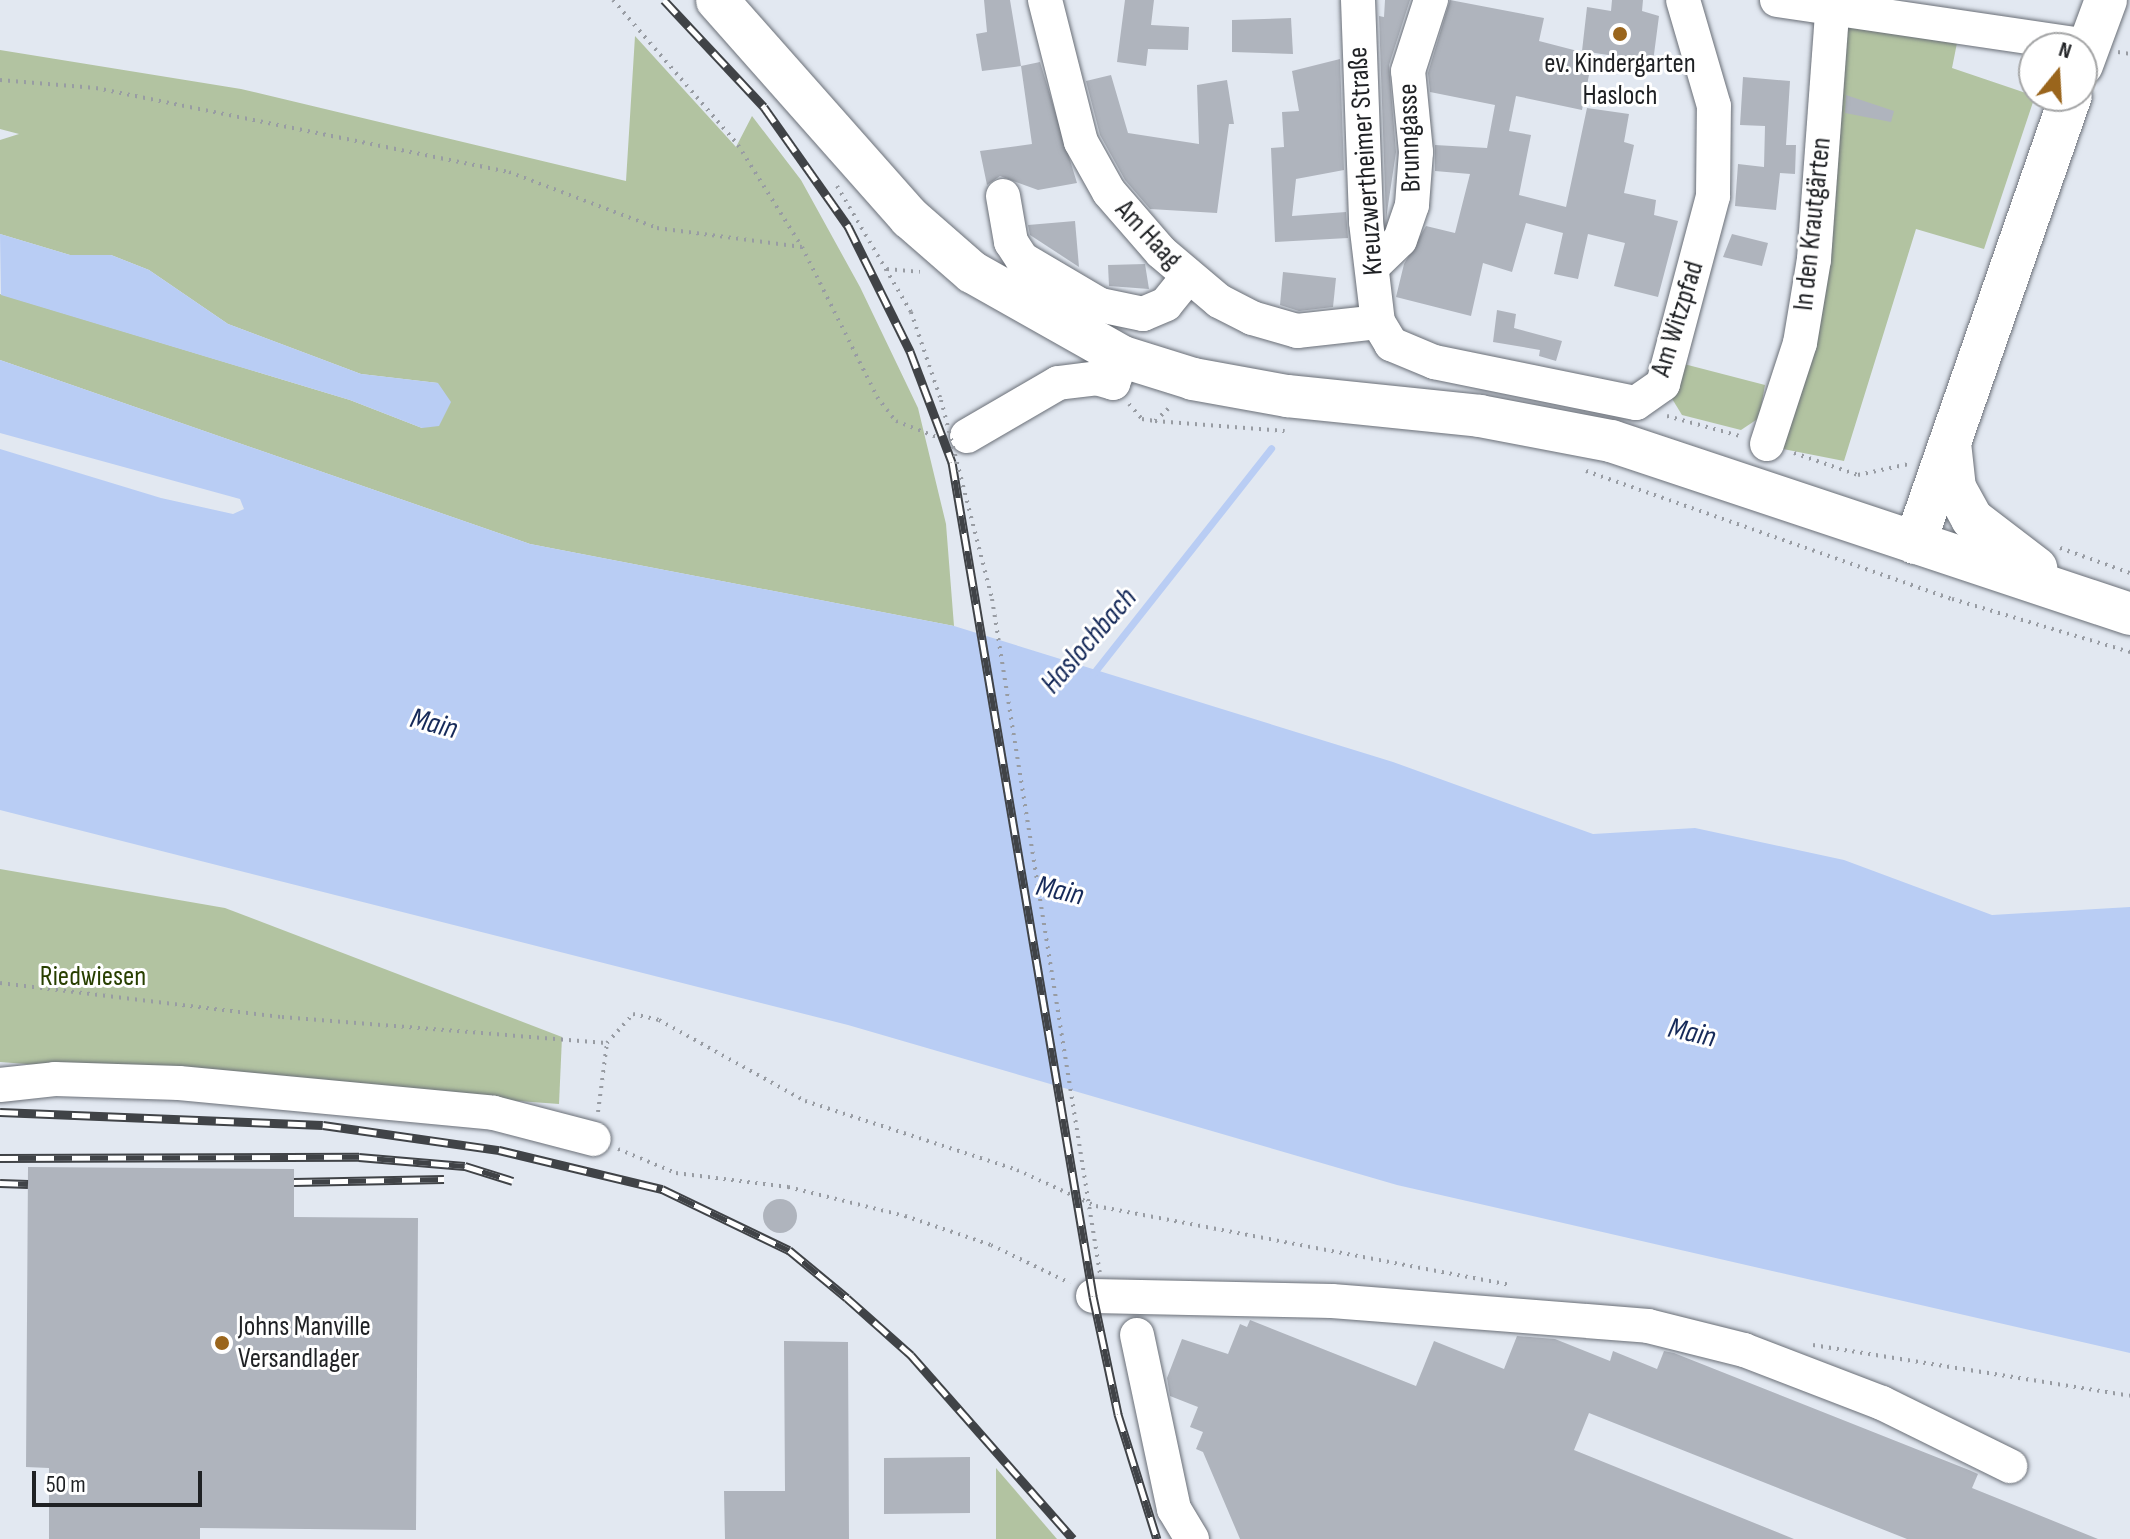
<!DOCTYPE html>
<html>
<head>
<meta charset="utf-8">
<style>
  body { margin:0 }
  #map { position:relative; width:2130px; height:1539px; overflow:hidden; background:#e2e8f1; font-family:"Sofia Sans Condensed",sans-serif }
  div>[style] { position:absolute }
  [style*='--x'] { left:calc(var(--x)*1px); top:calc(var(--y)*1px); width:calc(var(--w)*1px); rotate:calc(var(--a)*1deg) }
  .green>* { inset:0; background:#b2c3a1 }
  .water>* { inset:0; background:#b9cdf4 }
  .stream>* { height:7px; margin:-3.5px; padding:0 3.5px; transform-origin:3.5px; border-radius:3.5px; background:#b9cdf4 }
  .building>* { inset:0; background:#afb4bd }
  .round { border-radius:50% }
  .path>* { height:4px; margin-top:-2px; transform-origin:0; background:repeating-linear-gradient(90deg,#989ca3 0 2px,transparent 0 8px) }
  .roads { filter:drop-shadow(0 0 2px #6a6f77) drop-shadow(0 0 2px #6a6f77) }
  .minor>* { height:34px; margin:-17px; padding:0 17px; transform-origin:17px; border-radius:17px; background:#fff }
  .major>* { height:42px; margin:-21px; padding:0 21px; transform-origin:21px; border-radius:21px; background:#fff }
  .rail>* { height:9px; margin-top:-4.5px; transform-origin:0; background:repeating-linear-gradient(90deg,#fff 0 18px,#404347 0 36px); box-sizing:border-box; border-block:2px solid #404347 }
  .path-bridge>* { height:4px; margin-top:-2px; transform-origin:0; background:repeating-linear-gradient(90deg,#989ca3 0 2px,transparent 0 8px) }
  .dots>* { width:22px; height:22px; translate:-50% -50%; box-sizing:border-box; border:4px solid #fff; border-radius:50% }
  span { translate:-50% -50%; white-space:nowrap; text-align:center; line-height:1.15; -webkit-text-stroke:6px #fff; paint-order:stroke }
  .poi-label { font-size:28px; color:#1f2124 }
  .left { translate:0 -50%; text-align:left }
  .street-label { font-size:28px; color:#1f2124 }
  .park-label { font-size:28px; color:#283f00 }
  .water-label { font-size:30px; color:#162a59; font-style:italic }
  .north { position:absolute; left:2018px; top:32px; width:80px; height:80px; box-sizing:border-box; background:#fff; border:2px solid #a5a6a7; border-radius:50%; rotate:18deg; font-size:22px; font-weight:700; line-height:32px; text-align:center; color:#1f2124 }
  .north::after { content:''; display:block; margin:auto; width:28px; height:36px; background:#9a651c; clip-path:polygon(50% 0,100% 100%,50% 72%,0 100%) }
  .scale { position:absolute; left:32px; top:1471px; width:170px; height:36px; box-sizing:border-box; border:4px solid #1f2124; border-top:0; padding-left:10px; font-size:24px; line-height:28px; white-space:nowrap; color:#1f2124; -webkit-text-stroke:6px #fff; paint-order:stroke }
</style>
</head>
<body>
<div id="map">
  <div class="green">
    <i style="clip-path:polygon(1842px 18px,1959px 33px,1952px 68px,2035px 96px,1984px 249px,1916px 229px,1844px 461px,1768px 446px)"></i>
    <i style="clip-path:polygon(635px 36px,736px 147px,752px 116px,801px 180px,860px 287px,918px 408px,946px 524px,954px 626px,530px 544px,0 360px,0 294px,350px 400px,422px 428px,438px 383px,361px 374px,228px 324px,149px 270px,111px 255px,70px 255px,0 234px,0 140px,19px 134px,0 129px,0 50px,241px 89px,626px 181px)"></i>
    <i style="clip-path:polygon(1684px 364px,1765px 385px,1759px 418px,1741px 430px,1682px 415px,1671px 397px)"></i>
    <i style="clip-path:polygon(0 869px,225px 908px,562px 1037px,559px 1104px,0 1062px)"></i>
    <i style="clip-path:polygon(996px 1468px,1057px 1539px,996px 1539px)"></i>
  </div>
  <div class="water">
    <i style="clip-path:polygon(0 234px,70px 255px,111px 255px,149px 270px,228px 324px,361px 374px,438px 383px,451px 402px,439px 426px,422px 428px,350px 400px,1px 295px)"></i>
    <i style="clip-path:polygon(0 360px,530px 544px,954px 626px,1393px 762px,1593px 834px,1695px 828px,1844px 860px,1992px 915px,2130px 907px,2130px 1353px,1397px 1185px,848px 1025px,0 810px,0 449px,161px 498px,233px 514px,244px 509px,240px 499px,0 433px)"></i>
  </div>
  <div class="stream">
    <i style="--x:1092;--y:675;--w:289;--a:-51.7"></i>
  </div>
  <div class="building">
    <i style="clip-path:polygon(984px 0,1010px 0,1021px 66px,982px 71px,976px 34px,987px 32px)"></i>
    <i style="clip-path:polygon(1125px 0,1154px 0,1151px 25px,1189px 27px,1188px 50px,1148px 49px,1146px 66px,1117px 62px)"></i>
    <i style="clip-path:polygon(1385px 0,1410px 0,1389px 65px,1396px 152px,1386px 219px,1379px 16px,1384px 17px)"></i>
    <i style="clip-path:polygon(1450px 0,1544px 18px,1539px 41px,1593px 55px,1582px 110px,1516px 96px,1509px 131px,1531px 135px,1519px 195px,1566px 207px,1587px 108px,1629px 114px,1624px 142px,1634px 145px,1624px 193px,1656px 200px,1654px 215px,1678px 221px,1658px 297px,1614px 286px,1625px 243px,1588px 234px,1578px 279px,1554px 274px,1563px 233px,1526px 223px,1512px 272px,1483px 263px,1471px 316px,1396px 297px,1404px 264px,1426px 226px,1455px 233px,1470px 174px,1435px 171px,1435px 145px,1487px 148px,1495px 105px,1430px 92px,1428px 73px)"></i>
    <i style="clip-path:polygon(1612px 0,1643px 0,1642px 11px,1659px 16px,1653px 62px,1582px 51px,1587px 7px,1611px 11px)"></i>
    <i style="clip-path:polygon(1291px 18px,1293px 54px,1232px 52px,1232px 20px)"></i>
    <i style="clip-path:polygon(1340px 59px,1344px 170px,1296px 179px,1292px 216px,1346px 212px,1348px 238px,1275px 242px,1271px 148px,1284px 147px,1282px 112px,1299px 111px,1292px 71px)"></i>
    <i style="clip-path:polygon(1040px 62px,1077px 183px,1038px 190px,1000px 176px,987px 185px,980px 151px,1032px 144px,1021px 66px)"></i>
    <i style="clip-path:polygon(1111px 75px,1128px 133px,1199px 144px,1197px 85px,1227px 80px,1234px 124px,1229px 124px,1217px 213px,1150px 209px,1125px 180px,1100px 135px,1086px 81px)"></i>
    <i style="clip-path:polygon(1743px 77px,1790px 81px,1786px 145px,1796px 145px,1795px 174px,1780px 173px,1776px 210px,1735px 206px,1738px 164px,1764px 167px,1765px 126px,1740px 125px)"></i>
    <i style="clip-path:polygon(1846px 95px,1894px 111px,1891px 122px,1845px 113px)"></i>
    <i style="clip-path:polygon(1075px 221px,1079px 267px,1030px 235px,1028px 225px)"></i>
    <i style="clip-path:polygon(1732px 234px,1768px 243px,1762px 266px,1723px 257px)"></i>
    <i style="clip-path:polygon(1145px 264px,1149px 289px,1109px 286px,1108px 265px)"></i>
    <i style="clip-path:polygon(1283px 272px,1336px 278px,1333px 307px,1299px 311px,1280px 305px)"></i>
    <i style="clip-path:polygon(1497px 310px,1516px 314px,1514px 328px,1562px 341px,1556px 361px,1539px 356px,1540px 350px,1493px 342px)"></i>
    <i style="clip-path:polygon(28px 1167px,294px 1169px,294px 1217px,418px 1218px,416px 1530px,200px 1528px,200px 1539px,49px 1539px,49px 1468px,26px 1467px)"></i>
    <i class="round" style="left:763px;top:1199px;width:34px;height:34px"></i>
    <i style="clip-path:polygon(1250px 1320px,1416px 1386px,1434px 1341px,1504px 1369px,1517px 1336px,1555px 1339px,1610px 1361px,1613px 1351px,1657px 1369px,1664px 1351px,1674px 1353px,1969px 1470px,1978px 1474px,1972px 1488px,2098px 1539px,1907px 1539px,1589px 1413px,1574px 1450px,1794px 1539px,1240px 1539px,1203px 1452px,1196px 1449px,1203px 1432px,1190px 1427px,1198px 1407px,1170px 1396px,1167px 1378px,1182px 1339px,1228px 1354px,1240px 1324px,1247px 1327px)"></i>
    <i style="clip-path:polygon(784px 1341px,848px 1342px,849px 1539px,725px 1539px,724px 1491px,785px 1491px)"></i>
    <i style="clip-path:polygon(970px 1457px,970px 1513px,884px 1514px,884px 1458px)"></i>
  </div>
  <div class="path">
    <i style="--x:613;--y:0;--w:191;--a:49.2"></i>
    <i style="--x:738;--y:145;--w:120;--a:57.9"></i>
    <i style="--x:802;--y:247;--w:168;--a:63.4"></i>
    <i style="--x:877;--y:397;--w:31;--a:52"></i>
    <i style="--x:896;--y:421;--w:46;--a:21.6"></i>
    <i style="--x:2118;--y:52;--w:12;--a:9"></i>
    <i style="--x:0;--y:80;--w:96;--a:4.8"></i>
    <i style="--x:96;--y:88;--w:421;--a:11.5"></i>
    <i style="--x:509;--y:172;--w:158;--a:20.7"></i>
    <i style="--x:657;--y:228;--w:146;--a:7.5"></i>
    <i style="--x:837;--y:186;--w:146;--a:59.6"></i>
    <i style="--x:911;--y:312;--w:93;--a:71.2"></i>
    <i style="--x:887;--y:269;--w:33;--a:5"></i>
    <i style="--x:1129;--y:404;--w:20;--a:49"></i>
    <i style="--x:1142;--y:419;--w:13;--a:9"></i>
    <i style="--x:1155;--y:421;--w:130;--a:4.4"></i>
    <i style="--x:1667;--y:416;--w:76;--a:15.3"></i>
    <i style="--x:1155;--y:421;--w:21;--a:-43"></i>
    <i style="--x:1794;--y:453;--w:68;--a:19"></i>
    <i style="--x:1858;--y:475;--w:52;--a:-12.2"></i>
    <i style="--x:1586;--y:471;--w:388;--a:19.3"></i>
    <i style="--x:1952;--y:599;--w:186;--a:16.6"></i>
    <i style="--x:2060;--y:548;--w:74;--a:19.7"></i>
    <i style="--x:0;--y:983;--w:284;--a:6.9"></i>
    <i style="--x:282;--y:1017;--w:325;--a:4.6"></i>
    <i style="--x:598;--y:1112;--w:70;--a:-82.6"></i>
    <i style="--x:607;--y:1043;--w:39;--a:-48"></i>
    <i style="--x:633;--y:1014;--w:27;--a:13"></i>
    <i style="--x:659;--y:1020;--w:167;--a:29"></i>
    <i style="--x:805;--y:1101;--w:223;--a:18"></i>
    <i style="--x:1017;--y:1170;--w:87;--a:24.5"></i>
    <i style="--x:1096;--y:1206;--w:422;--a:10.8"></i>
    <i style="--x:618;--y:1149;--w:63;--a:22.5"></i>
    <i style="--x:676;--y:1173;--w:113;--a:7.1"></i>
    <i style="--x:788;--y:1187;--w:121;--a:13.9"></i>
    <i style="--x:905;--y:1216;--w:91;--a:18.6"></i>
    <i style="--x:991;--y:1245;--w:88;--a:25.7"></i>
    <i style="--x:1813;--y:1345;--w:321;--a:9.1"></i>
  </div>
  <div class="roads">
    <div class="minor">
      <i style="--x:1045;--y:0;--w:146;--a:75.8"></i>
      <i style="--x:1081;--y:142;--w:57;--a:60.8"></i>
      <i style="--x:1109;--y:192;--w:79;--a:49.1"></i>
      <i style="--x:1161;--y:252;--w:76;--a:40.2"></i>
      <i style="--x:1219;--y:301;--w:37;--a:27"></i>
      <i style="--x:1252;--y:318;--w:47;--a:16.1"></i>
      <i style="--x:1297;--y:331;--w:81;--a:-6.3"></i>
      <i style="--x:1358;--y:0;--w:222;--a:87.9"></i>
      <i style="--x:1366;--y:222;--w:101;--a:83.2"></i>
      <i style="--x:1378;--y:322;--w:26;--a:59"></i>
      <i style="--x:1391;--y:344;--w:47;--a:22.7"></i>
      <i style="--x:1434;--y:362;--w:206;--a:11.5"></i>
      <i style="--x:1636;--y:403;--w:33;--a:-35"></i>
      <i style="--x:1663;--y:384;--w:195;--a:-75.1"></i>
      <i style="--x:1713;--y:196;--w:90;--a:-89.4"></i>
      <i style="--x:1714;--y:106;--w:110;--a:-106.3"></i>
      <i style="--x:1777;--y:0;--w:315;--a:8.4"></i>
      <i style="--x:1003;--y:196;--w:47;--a:80.1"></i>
      <i style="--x:1011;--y:242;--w:20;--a:57"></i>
      <i style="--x:1022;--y:259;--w:91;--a:30.5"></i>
      <i style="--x:1100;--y:305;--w:44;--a:11.8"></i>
      <i style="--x:1143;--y:314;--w:25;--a:-23"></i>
      <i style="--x:1166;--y:304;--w:35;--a:-51"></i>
      <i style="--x:1373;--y:266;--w:37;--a:-44"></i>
      <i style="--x:1400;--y:240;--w:37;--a:-71"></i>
      <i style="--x:1412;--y:205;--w:53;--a:-85.7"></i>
      <i style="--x:1416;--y:152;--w:81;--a:-95.6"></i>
      <i style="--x:1408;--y:71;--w:75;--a:-72.1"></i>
      <i style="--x:967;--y:436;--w:105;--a:-30.2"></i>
      <i style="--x:1058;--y:383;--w:38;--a:-7"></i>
      <i style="--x:1096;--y:378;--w:18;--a:16"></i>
      <i style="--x:1113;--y:383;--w:28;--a:-69"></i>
      <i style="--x:1767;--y:444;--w:106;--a:-71.9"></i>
      <i style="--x:1800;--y:343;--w:85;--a:-80.5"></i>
      <i style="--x:1814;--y:259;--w:260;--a:-85.8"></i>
      <i style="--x:0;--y:1085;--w:55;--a:-6.2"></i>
      <i style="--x:55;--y:1079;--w:124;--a:1.8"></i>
      <i style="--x:179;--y:1083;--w:316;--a:5.4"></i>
      <i style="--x:494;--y:1113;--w:103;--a:14.6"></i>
      <i style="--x:1093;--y:1296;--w:239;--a:1.2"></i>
      <i style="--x:1332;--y:1301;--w:317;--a:4.5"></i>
      <i style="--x:1648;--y:1326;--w:99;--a:14"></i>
      <i style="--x:1744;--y:1350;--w:148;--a:21"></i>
      <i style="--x:1882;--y:1403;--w:143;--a:26.2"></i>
      <i style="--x:1137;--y:1335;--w:178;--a:78"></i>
      <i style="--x:1174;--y:1509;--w:35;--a:59"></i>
    </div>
    <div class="major">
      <i style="--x:717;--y:0;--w:291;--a:48.5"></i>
      <i style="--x:910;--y:218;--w:82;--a:41.1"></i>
      <i style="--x:972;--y:272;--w:173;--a:29.4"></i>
      <i style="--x:1123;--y:357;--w:73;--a:17.4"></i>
      <i style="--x:1193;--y:379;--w:96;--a:10.3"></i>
      <i style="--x:1287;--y:396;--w:194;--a:5.9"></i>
      <i style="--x:1480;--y:416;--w:133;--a:10.8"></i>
      <i style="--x:1611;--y:441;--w:547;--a:18.43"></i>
      <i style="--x:2082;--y:65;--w:69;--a:-69.7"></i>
      <i style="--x:1950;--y:443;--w:45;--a:83.7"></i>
      <i style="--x:1955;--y:488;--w:35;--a:61"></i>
      <i style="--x:1972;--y:519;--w:81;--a:37.4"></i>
      <i style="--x:1915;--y:543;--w:473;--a:-70.8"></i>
    </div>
  </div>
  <div class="rail">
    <i style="--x:664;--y:0;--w:146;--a:46.9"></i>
    <i style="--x:764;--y:107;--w:146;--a:54.8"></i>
    <i style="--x:848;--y:226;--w:140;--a:63.6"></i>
    <i style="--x:910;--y:351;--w:119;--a:69.3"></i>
    <i style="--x:952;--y:462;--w:846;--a:80.4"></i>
    <i style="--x:1093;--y:1296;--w:121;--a:78"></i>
    <i style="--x:1118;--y:1414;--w:131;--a:72.7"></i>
    <i style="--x:0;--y:1112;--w:323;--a:2.3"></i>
    <i style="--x:323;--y:1125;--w:178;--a:8.1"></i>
    <i style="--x:499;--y:1150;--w:168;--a:13.5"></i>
    <i style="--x:662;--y:1189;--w:141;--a:25.7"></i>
    <i style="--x:789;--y:1250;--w:75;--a:39.6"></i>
    <i style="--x:847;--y:1298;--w:86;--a:41.7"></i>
    <i style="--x:911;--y:1355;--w:245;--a:48.6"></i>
    <i style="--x:0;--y:1158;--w:359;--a:-0.2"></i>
    <i style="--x:359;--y:1157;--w:106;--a:4.9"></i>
    <i style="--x:465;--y:1166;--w:50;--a:17.4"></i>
    <i style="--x:294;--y:1182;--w:150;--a:-1.1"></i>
    <i style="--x:0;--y:1183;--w:28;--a:2"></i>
  </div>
  <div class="path-bridge">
    <i style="--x:941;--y:400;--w:205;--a:75.6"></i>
    <i style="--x:992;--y:599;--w:684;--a:80.91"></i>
  </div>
  <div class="dots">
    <i style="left:1620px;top:34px;background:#9a651c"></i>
    <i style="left:222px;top:1343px;background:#9a651c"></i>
  </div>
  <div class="poi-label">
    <span style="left:1620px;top:80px">ev. Kindergarten<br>Hasloch</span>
    <span class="left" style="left:238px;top:1343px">Johns Manville<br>Versandlager</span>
  </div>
  <div class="street-label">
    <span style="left:1410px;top:138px;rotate:-92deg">Brunngasse</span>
    <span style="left:1366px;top:161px;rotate:-94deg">Kreuzwertheimer Straße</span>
    <span style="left:1813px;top:224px;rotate:-84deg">In den Krautgärten</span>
    <span style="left:1148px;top:235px;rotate:47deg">Am Haag</span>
    <span style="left:1678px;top:319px;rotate:-73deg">Am Witzpfad</span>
  </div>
  <div class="park-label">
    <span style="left:93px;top:977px">Riedwiesen</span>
  </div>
  <div class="water-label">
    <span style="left:1089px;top:641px;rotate:-49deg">Haslochbach</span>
    <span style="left:434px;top:724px;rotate:15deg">Main</span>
    <span style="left:1060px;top:891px;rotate:13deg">Main</span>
    <span style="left:1692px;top:1033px;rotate:13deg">Main</span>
  </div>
  <div class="north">N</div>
  <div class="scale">50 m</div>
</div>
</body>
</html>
